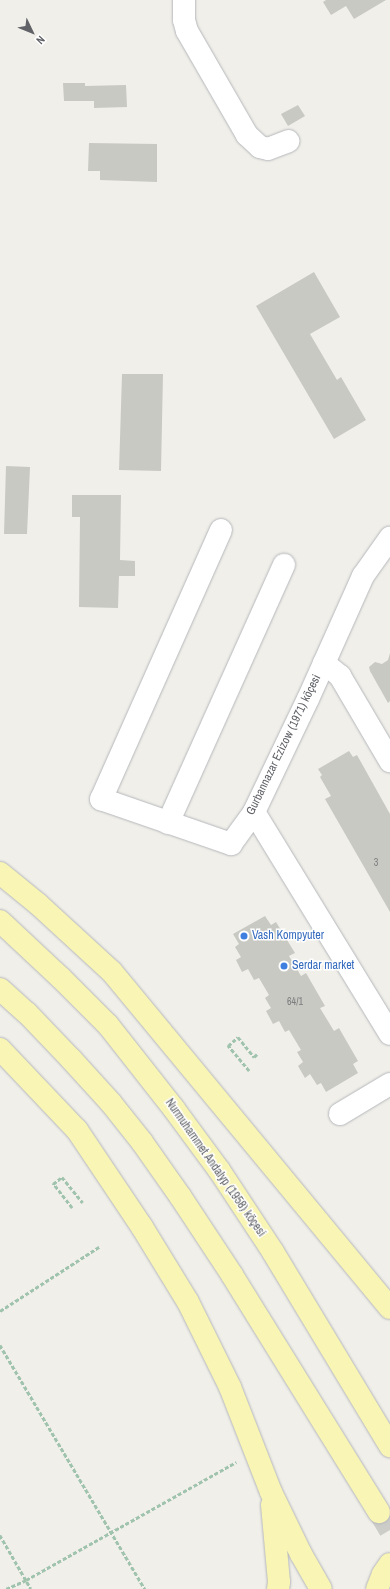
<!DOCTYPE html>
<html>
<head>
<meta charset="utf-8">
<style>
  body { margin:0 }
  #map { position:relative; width:390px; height:1589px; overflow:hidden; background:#f0efe9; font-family:"Archivo Narrow",sans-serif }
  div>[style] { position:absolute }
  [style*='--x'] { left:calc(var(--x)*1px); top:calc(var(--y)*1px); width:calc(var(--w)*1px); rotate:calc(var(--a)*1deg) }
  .building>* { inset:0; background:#c9c9c3 }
  .major-tunnel>* { height:22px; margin-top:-11px; transform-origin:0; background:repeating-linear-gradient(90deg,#ccccc8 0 22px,transparent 0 33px) }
  .path>* { height:2.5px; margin-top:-1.25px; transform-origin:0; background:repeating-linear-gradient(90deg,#a0c3ae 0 4px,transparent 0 6px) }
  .roads { filter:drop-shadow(0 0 1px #b5b7bc) drop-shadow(0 0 1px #b5b7bc) }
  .minor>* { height:22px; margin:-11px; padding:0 11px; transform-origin:11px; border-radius:11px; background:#fff }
  .major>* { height:22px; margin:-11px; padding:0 11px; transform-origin:11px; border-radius:11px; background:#f9f5b5 }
  .dots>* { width:11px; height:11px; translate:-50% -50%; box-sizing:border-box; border:2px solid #fff; border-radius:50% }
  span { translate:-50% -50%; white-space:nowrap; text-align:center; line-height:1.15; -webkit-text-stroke:3px #fff; paint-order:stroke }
  .number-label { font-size:10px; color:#7a7c7e }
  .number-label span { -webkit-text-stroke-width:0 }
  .street-label { font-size:12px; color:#606267 }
  .shop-label { font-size:12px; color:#366cbe }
  .left { translate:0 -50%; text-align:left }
  .north { position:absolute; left:12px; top:12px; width:40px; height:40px; -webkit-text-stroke:3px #fff; paint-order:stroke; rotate:133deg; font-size:11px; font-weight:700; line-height:16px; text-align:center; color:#606267 }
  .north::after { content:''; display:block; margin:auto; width:14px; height:18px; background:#606267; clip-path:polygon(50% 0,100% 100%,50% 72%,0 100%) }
</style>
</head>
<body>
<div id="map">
  <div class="building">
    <i style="clip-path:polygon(326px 0,386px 0,354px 19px,346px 6px,331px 15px,323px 2px)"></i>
    <i style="clip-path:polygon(63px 83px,85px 83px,85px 86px,126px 85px,127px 107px,94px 108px,94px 101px,64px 101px)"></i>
    <i style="clip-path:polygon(298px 105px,305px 116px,288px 126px,281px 114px)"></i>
    <i style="clip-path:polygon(89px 143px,157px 144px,157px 182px,100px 180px,100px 171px,88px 171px)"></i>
    <i style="clip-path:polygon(314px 272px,340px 317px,310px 334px,337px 380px,341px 377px,366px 420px,334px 439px,256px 306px)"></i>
    <i style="clip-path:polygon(122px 374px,163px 374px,161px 471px,119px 470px)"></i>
    <i style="clip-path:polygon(6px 466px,30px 467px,27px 534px,4px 534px)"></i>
    <i style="clip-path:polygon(72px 495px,121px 495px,120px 560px,135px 561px,135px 576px,119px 576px,118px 608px,79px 607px,80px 517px,72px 517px)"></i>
    <i style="clip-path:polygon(390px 653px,390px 701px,388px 703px,370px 671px,369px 667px,375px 662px,382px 664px,388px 660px)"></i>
    <i style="clip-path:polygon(349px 751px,353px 757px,357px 755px,390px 814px,390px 912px,325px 799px,331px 796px,320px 777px,322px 775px,318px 769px)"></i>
    <i style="clip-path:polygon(265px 916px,271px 925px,276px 922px,295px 953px,289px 956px,301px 976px,306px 973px,325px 1006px,320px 1008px,334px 1031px,339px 1028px,358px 1061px,353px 1064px,358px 1073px,326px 1092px,321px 1083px,317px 1085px,310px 1074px,305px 1078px,298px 1066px,303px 1062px,297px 1052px,301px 1050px,289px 1030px,285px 1032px,279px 1021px,273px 1024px,266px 1011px,271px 1008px,265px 998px,269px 995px,259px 978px,254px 980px,248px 969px,242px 972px,236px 960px,241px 957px,235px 947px,239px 944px,233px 934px)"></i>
  </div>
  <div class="major-tunnel">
    <i style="--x:379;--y:1512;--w:21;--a:59"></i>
  </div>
  <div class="path">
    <i style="--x:249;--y:1071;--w:33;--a:-130"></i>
    <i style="--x:228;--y:1046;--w:13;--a:-42"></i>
    <i style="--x:238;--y:1037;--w:26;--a:51"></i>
    <i style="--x:254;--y:1057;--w:4;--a:-45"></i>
    <i style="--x:72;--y:1208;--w:31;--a:-128"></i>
    <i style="--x:53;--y:1184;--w:11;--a:-38"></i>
    <i style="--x:62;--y:1177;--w:33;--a:51"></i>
    <i style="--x:0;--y:1311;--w:118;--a:-32.9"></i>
    <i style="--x:0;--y:1345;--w:284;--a:59.3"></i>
    <i style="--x:0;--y:1535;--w:62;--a:60.1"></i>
    <i style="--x:6;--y:1589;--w:22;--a:-24"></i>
    <i style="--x:26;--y:1580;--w:241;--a:-29.3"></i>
  </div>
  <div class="roads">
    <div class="minor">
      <i style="--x:184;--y:0;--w:20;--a:90"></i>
      <i style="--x:184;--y:20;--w:11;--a:75"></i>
      <i style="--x:187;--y:31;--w:120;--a:60"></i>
      <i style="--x:247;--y:135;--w:18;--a:43"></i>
      <i style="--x:260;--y:147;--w:8;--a:14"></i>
      <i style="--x:268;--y:149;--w:22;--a:-21"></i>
      <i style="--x:221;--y:530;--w:295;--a:114"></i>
      <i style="--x:101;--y:799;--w:138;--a:19.1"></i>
      <i style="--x:231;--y:844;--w:39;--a:-54"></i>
      <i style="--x:254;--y:812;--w:125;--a:-64.5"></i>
      <i style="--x:308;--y:699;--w:135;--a:-65.9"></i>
      <i style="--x:363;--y:576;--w:47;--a:-54.6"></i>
      <i style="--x:324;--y:663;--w:21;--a:39"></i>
      <i style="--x:340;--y:676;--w:99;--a:59.5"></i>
      <i style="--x:254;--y:812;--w:260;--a:58.5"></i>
      <i style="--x:168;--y:823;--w:283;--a:-65.8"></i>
      <i style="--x:340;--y:1114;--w:58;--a:-31"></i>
    </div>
    <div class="major">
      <i style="--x:0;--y:873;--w:49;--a:39.2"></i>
      <i style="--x:38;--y:904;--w:100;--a:42.6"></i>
      <i style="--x:112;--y:972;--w:436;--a:50.4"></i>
      <i style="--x:0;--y:921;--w:83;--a:43.1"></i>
      <i style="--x:61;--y:978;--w:66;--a:45"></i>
      <i style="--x:108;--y:1025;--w:107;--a:51.8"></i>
      <i style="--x:174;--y:1109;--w:76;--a:53.6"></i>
      <i style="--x:219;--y:1170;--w:98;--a:56.6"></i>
      <i style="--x:273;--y:1252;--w:227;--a:58.9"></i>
      <i style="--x:0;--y:989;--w:36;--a:42"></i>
      <i style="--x:27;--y:1013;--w:64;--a:46.3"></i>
      <i style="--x:71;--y:1059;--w:59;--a:47.7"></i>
      <i style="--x:111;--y:1103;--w:50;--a:51.5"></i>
      <i style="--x:142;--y:1142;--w:66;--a:54.9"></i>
      <i style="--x:180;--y:1196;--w:95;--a:56.6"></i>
      <i style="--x:232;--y:1275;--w:279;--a:58.2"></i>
      <i style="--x:0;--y:1049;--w:112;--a:46.5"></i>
      <i style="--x:77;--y:1130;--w:117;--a:56.2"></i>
      <i style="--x:142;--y:1227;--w:88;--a:58.5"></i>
      <i style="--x:188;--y:1302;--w:95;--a:63.7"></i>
      <i style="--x:230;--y:1387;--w:113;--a:68.7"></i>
      <i style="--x:271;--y:1492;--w:69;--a:64.2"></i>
      <i style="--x:301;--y:1554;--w:40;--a:60.3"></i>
      <i style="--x:272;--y:1505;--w:77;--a:84.8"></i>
      <i style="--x:279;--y:1582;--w:7;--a:98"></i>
      <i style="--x:377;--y:1589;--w:16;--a:-68"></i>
      <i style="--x:383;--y:1574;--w:12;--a:-55"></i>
    </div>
  </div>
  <div class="dots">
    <i style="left:244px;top:936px;background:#3f7fe0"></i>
    <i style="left:284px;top:966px;background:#3f7fe0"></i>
  </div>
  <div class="number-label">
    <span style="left:376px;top:863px">3</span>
    <span style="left:295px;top:1002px">64/1</span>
  </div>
  <div class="street-label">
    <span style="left:284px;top:745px;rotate:-64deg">Gurbannazar Ezizow (1971) köçesi</span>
    <span style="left:215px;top:1168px;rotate:55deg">Nurmuhammet Andalyp (1958) köçesi</span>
  </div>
  <div class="shop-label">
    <span class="left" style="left:252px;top:936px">Vash Kompyuter</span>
    <span class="left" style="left:292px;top:966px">Serdar market</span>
  </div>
  <div class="north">N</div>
</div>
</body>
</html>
